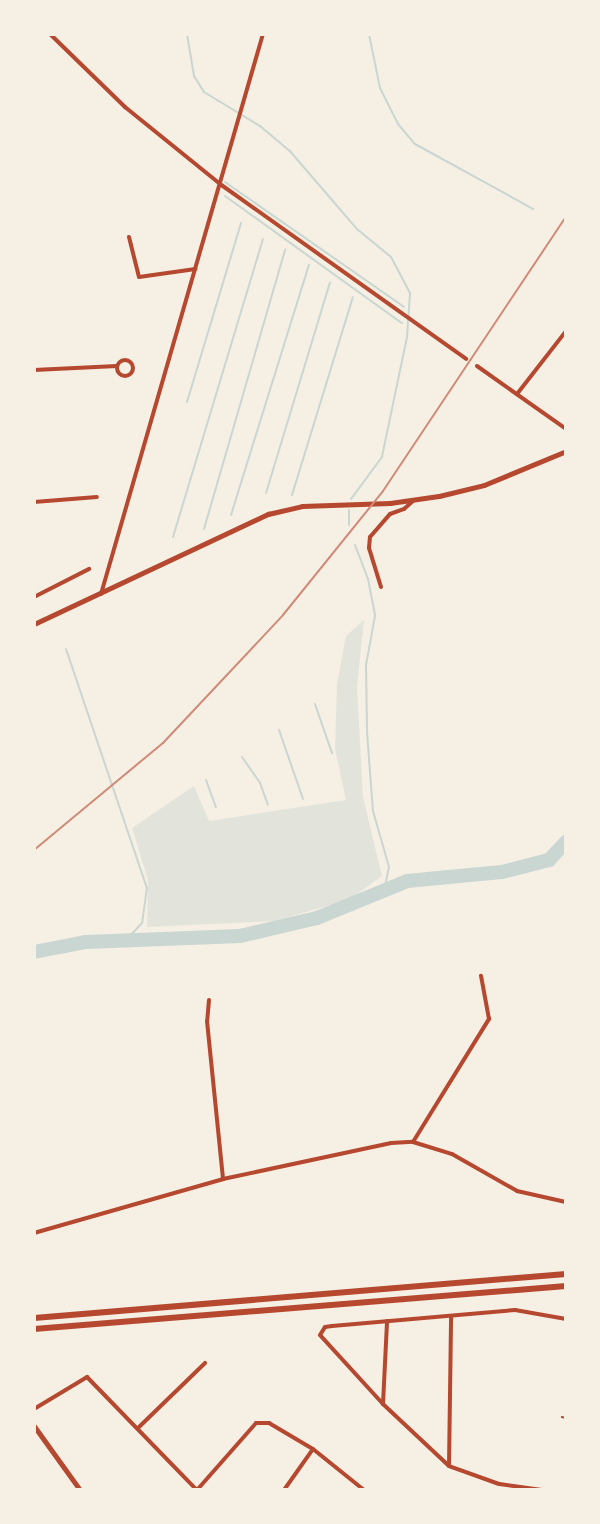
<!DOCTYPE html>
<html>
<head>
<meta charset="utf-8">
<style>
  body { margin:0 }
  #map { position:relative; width:600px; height:1524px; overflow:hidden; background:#f6efe4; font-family:Mulish,sans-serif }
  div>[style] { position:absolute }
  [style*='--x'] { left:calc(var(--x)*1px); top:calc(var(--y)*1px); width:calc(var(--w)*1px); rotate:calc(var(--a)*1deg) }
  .green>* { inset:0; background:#e2e4dc }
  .stream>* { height:2px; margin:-1px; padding:0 1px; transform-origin:1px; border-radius:1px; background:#c9d6d2 }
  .river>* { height:14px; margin:-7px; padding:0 7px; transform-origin:7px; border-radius:7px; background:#c9d6d2 }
  .service>* { height:1.5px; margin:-0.75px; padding:0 0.75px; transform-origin:0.75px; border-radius:0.75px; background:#b5482f }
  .minor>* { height:4px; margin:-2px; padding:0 2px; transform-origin:2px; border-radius:2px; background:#b5482f }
  .minor>.ring { margin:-2px; padding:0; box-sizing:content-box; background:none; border:4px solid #b5482f; border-radius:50% }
  .primary>* { height:5px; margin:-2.5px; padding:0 2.5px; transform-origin:2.5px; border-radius:2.5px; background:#b5482f }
  .motorway>* { height:6px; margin:-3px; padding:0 3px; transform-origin:3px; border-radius:3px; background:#b5482f }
  .rail>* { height:2px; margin:-1px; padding:0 1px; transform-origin:1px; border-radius:1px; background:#cf8b77 }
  span { translate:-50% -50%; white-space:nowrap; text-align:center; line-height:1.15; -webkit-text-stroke:6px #f6efe4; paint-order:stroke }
  .frame { position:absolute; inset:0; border:36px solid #f6efe4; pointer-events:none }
</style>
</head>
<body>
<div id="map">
  <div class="green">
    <i style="clip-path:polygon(364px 620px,357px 687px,363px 797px,382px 876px,350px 899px,276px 921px,147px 927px,148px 880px,132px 828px,194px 786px,209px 821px,346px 800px,335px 749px,337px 684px,346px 636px)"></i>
  </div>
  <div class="stream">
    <i style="--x:187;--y:34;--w:43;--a:80.5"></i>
    <i style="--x:194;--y:76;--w:19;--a:58"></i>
    <i style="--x:204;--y:92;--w:66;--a:31.3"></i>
    <i style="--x:260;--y:126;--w:38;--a:40"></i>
    <i style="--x:289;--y:150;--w:104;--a:49.3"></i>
    <i style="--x:357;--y:229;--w:44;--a:39.5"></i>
    <i style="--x:391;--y:257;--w:41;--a:62.2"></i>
    <i style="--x:410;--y:293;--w:44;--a:93.9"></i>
    <i style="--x:407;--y:337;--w:123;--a:101.8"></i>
    <i style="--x:382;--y:457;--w:52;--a:126.4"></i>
    <i style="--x:369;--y:34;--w:55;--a:78.5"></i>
    <i style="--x:380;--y:88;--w:40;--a:63.4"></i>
    <i style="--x:398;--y:124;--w:26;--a:50"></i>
    <i style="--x:415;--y:144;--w:135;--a:28.8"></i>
    <i style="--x:225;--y:182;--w:218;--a:34.9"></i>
    <i style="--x:225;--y:196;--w:218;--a:35.7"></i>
    <i style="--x:187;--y:402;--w:187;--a:-73.2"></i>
    <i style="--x:266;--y:493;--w:220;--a:-73.1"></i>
    <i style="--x:292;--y:495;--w:207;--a:-72.9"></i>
    <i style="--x:349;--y:510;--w:15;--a:90"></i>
    <i style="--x:231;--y:515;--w:262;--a:-72.7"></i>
    <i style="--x:204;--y:529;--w:291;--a:-73.8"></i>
    <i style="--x:173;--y:537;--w:311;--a:-73.2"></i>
    <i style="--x:355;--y:545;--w:36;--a:69"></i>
    <i style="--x:368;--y:579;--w:38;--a:79"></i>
    <i style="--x:375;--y:616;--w:50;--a:100.4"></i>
    <i style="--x:366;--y:665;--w:67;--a:89.1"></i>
    <i style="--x:367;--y:732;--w:79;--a:85.7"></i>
    <i style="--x:373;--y:811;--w:58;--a:74.1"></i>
    <i style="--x:389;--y:867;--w:25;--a:102"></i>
    <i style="--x:66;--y:649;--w:252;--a:71.3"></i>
    <i style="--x:147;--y:888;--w:35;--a:98"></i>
    <i style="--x:142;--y:923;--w:23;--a:133"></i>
    <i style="--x:315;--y:704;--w:52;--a:70.9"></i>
    <i style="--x:279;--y:730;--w:73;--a:70.8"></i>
    <i style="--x:242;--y:757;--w:32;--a:55"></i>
    <i style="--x:260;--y:783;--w:23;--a:70"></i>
    <i style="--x:206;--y:780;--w:29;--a:70"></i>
  </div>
  <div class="river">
    <i style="--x:34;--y:952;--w:53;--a:-10.9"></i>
    <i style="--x:86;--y:942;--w:154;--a:-2.2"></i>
    <i style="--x:240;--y:936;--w:79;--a:-13.2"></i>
    <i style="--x:317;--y:918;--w:97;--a:-22.3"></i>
    <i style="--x:407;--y:881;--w:95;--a:-5.4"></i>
    <i style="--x:502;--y:872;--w:49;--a:-14.3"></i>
    <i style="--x:549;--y:860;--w:25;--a:-47"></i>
  </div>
  <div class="service">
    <i style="--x:562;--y:1417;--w:4;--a:14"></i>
  </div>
  <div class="minor">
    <i style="--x:50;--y:34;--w:105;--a:44.2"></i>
    <i style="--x:125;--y:107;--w:122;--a:39"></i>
    <i style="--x:220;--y:184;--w:302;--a:35.4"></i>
    <i style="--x:129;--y:237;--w:41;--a:76"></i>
    <i style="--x:139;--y:277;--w:57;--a:-8.1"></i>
    <i class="ring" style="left:117px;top:360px;width:12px;height:12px"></i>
    <i style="--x:477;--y:366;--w:109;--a:35.3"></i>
    <i style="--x:34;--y:370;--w:83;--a:-2.8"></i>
    <i style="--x:517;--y:394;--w:80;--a:-52.1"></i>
    <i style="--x:34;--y:502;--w:63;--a:-4.5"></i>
    <i style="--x:381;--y:587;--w:41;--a:-107.1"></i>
    <i style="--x:369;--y:548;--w:11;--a:-85"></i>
    <i style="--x:370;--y:537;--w:30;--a:-49"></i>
    <i style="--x:390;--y:514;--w:15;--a:-20"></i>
    <i style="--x:404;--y:509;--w:12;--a:-42"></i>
    <i style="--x:101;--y:594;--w:583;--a:-73.87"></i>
    <i style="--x:34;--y:597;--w:62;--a:-27"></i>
    <i style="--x:209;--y:1000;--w:21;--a:95"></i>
    <i style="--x:207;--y:1021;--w:159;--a:84.2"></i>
    <i style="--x:413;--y:1142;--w:145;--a:-58.3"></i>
    <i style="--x:489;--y:1019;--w:44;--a:-100.5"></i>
    <i style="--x:34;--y:1233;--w:197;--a:-15.9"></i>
    <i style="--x:223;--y:1179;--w:172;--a:-12.1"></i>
    <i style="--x:391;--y:1143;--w:22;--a:-3"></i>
    <i style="--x:413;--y:1142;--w:41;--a:17.1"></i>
    <i style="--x:452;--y:1154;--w:75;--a:29.6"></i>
    <i style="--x:517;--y:1191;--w:50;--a:12.7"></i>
    <i style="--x:383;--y:1404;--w:83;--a:-87.2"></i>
    <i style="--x:34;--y:1409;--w:62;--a:-31.1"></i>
    <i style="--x:87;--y:1377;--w:158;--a:45.8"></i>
    <i style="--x:139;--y:1427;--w:92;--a:-44.1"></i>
    <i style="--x:449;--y:1466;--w:150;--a:-89.2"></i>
    <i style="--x:197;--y:1490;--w:89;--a:-48.6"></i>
    <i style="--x:256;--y:1423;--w:13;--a:0"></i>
    <i style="--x:269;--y:1423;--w:51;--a:30.6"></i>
    <i style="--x:313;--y:1449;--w:65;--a:38.8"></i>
    <i style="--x:284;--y:1490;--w:50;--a:-54.7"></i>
    <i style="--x:542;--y:1490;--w:43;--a:-172.1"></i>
    <i style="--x:499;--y:1484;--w:53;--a:-160.2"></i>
    <i style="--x:449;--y:1466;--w:91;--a:-136.8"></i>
    <i style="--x:383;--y:1404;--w:93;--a:-132.4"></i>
    <i style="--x:320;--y:1335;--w:9;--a:-58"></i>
    <i style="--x:325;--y:1327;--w:7;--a:-8"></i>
    <i style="--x:332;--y:1326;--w:184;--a:-5"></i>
    <i style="--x:515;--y:1310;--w:52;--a:10"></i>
  </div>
  <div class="primary">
    <i style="--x:34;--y:624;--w:259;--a:-25.2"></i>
    <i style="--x:268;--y:514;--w:35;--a:-13"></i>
    <i style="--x:302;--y:506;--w:88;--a:-2"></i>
    <i style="--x:390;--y:503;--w:49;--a:-8.1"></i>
    <i style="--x:439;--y:496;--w:46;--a:-13.7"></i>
    <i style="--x:484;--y:485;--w:89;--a:-22.5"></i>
    <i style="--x:34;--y:1426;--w:79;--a:54.3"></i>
  </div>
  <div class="motorway">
    <i style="--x:34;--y:1318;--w:534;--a:-4.73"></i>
    <i style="--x:34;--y:1329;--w:534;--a:-4.62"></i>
  </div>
  <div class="rail">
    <i style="--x:34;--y:850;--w:168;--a:-39.7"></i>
    <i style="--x:163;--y:743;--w:175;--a:-46.8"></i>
    <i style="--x:283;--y:615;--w:159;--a:-51.1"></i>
    <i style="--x:383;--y:491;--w:329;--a:-56.3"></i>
  </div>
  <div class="frame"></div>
</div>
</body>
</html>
